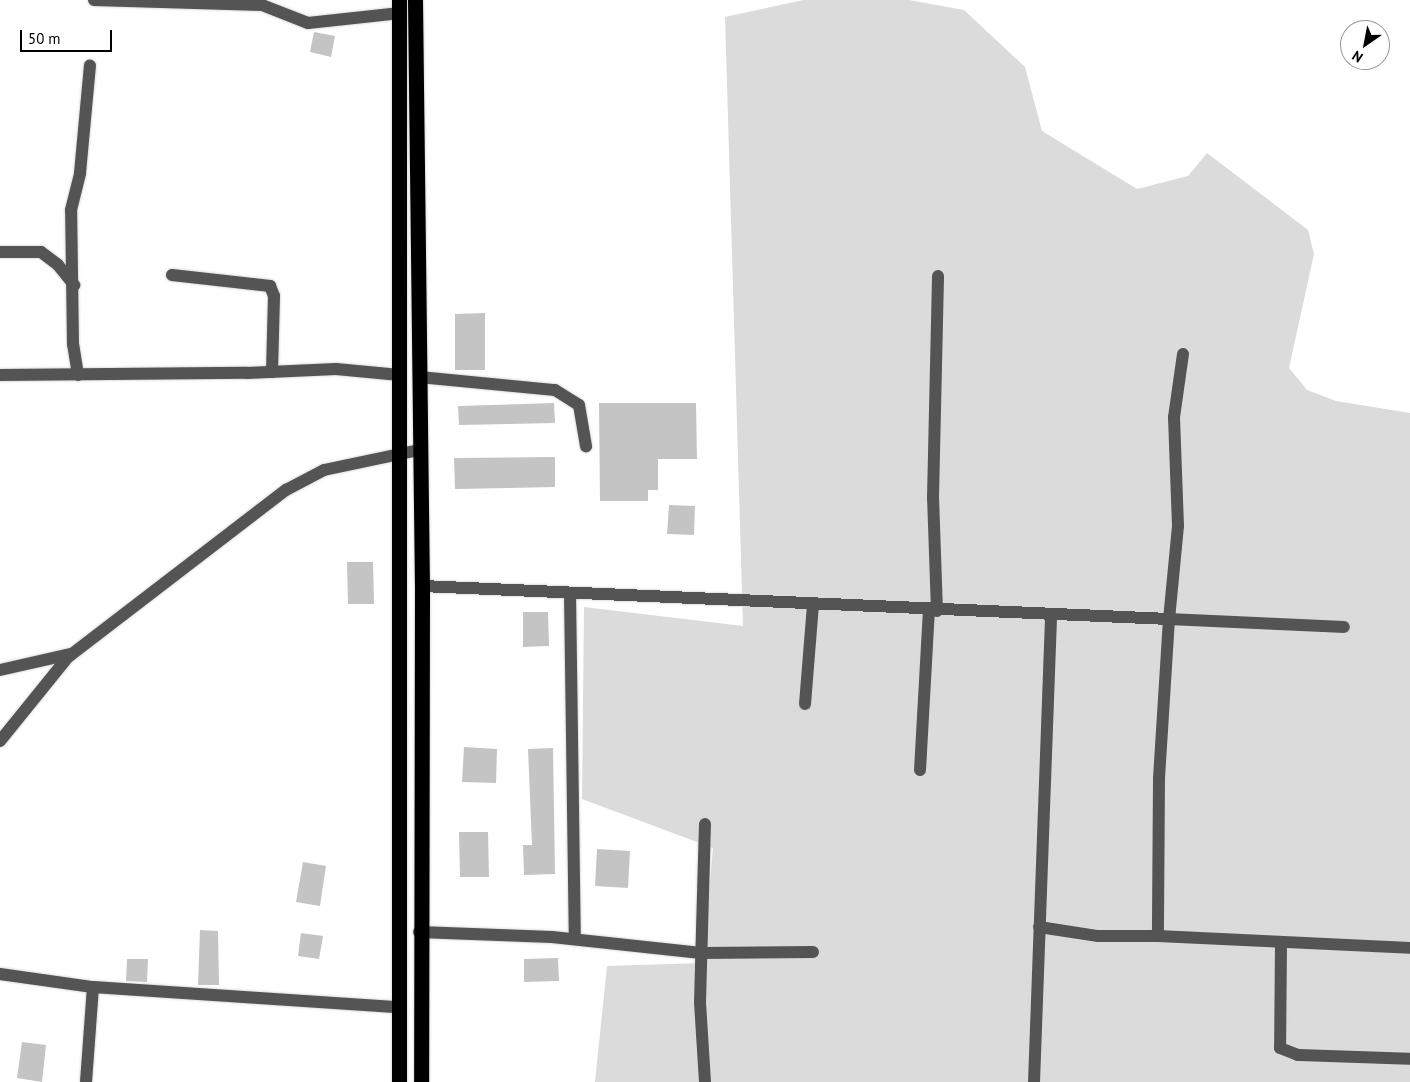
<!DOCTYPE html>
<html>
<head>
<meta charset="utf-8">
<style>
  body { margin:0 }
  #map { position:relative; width:1410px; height:1082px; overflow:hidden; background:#fff; font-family:"PT Sans",sans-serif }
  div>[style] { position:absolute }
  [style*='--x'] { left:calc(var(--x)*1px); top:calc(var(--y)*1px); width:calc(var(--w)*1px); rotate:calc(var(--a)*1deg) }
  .green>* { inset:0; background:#dbdbdb }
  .building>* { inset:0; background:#c4c4c4 }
  .roads { filter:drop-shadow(0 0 1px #dbdbdb) drop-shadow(0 0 1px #dbdbdb) }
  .minor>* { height:12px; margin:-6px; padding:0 6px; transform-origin:6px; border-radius:6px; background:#545454 }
  .highway>* { height:15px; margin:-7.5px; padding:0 7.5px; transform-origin:7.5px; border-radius:7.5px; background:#000 }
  span { translate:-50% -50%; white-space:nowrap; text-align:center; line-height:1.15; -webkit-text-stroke:5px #fff; paint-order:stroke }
  .north { position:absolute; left:1340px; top:20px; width:50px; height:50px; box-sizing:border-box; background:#fff; border:1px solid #999; border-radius:50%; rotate:213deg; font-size:14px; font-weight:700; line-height:20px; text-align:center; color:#000 }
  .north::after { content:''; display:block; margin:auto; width:18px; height:22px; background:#000; clip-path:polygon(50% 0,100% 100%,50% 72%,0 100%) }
  .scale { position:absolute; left:20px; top:30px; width:92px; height:22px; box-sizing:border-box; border:2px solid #000; border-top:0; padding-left:6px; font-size:15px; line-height:18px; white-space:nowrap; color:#000; -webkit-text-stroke:4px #fff; paint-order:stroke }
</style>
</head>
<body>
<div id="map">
  <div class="green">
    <i style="clip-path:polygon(803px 0,909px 0,964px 10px,1025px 67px,1042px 131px,1137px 189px,1188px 176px,1207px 153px,1308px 230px,1314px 254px,1289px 368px,1307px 390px,1336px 401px,1410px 413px,1410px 1082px,595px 1082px,607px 966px,703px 963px,713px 848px,582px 799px,584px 607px,743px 626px,725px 17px)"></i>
  </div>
  <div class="building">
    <i style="clip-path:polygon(314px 32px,335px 36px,331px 57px,310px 52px)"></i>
    <i style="clip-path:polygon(485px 313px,485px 370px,455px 370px,455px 314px)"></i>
    <i style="clip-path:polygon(554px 403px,555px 423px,459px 425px,458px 406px)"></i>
    <i style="clip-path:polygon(599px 403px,696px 403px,697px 459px,658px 459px,658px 490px,648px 490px,648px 501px,600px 501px)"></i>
    <i style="clip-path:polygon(555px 457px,555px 487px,455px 489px,454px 458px)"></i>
    <i style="clip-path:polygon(669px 505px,695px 506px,694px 535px,667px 534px)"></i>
    <i style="clip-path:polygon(347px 562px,373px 562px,374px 604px,348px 604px)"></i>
    <i style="clip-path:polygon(523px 612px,548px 612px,549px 646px,523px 647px)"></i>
    <i style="clip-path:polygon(464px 747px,497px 749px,496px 783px,462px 782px)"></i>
    <i style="clip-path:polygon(553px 748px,555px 874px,524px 875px,523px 845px,532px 845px,528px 749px)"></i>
    <i style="clip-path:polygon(459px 832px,488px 832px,489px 877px,460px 877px)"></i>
    <i style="clip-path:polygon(597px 849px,630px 851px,628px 888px,595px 886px)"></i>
    <i style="clip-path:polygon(303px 862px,326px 866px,320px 906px,296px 902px)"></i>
    <i style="clip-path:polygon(200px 930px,218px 931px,219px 985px,198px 985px)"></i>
    <i style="clip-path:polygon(301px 933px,323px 936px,319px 959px,298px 956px)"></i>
    <i style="clip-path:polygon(558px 958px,559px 981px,524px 982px,524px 959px)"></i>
    <i style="clip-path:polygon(127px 959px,148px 959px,147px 982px,126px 981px)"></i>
    <i style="clip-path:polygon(22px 1042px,46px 1045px,42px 1082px,17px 1078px)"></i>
  </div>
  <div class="roads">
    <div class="minor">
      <i style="--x:94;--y:0;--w:168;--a:1.7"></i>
      <i style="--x:262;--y:5;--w:49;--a:21.4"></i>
      <i style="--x:308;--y:23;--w:93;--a:-6.2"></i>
      <i style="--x:0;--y:252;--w:41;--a:0"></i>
      <i style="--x:41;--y:252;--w:21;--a:37"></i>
      <i style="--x:58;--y:265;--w:26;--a:51"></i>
      <i style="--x:172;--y:275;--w:99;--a:6.4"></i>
      <i style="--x:270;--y:286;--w:11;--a:68"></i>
      <i style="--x:274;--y:296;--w:76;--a:91.5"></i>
      <i style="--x:1183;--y:354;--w:64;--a:98.1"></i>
      <i style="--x:1174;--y:417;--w:109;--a:87.9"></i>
      <i style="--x:1178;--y:526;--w:93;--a:95.5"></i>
      <i style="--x:1169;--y:619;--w:175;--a:2.6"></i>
      <i style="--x:0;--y:375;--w:247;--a:-0.5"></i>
      <i style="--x:247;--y:373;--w:89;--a:-2.6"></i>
      <i style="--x:336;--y:369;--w:64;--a:5.4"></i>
      <i style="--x:78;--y:375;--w:30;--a:-99"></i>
      <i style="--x:73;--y:345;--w:135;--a:-90.8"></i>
      <i style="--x:71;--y:210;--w:38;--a:-76"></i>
      <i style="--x:80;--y:173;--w:108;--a:-84.7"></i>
      <i style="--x:419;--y:377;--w:137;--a:5.5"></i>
      <i style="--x:555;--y:390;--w:28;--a:32"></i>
      <i style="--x:579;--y:405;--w:42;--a:80.3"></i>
      <i style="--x:422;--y:586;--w:748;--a:2.53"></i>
      <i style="--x:1169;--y:619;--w:159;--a:93.6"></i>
      <i style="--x:1159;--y:778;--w:158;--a:90.4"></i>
      <i style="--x:1158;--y:936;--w:252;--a:2.7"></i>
      <i style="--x:570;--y:593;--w:346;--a:89.2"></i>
      <i style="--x:937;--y:611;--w:113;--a:-92"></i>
      <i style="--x:933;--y:498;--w:222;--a:-88.7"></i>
      <i style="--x:0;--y:670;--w:73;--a:-12.7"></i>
      <i style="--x:805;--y:704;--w:99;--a:-85.4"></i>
      <i style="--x:0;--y:741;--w:108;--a:-51"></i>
      <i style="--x:68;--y:657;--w:275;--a:-37.5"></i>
      <i style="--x:286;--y:490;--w:43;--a:-27.8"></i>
      <i style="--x:324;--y:470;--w:97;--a:-11.9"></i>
      <i style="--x:920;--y:770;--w:159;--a:-86.8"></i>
      <i style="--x:1039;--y:927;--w:60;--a:8.7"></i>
      <i style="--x:1098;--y:936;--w:60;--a:0"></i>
      <i style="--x:419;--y:932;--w:133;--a:2.2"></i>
      <i style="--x:552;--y:937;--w:150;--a:6.1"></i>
      <i style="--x:701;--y:953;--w:112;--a:-0.5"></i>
      <i style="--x:1281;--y:943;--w:105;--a:90.5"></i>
      <i style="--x:1280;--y:1048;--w:19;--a:21"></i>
      <i style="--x:1298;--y:1055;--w:112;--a:2"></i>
      <i style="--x:0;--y:974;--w:94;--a:8"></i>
      <i style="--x:93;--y:987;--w:306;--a:3.8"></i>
      <i style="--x:86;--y:1082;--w:95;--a:-85.8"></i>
      <i style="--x:705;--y:1082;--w:80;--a:-93.6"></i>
      <i style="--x:700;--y:1002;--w:178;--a:-88.4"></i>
      <i style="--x:1034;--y:1082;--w:466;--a:-87.9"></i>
    </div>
    <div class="highway">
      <i style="--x:399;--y:0;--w:1082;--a:90"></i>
      <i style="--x:415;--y:0;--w:586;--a:89.32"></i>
      <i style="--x:422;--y:586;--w:496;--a:90.1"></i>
    </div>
  </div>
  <div class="north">N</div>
  <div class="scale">50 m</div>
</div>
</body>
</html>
